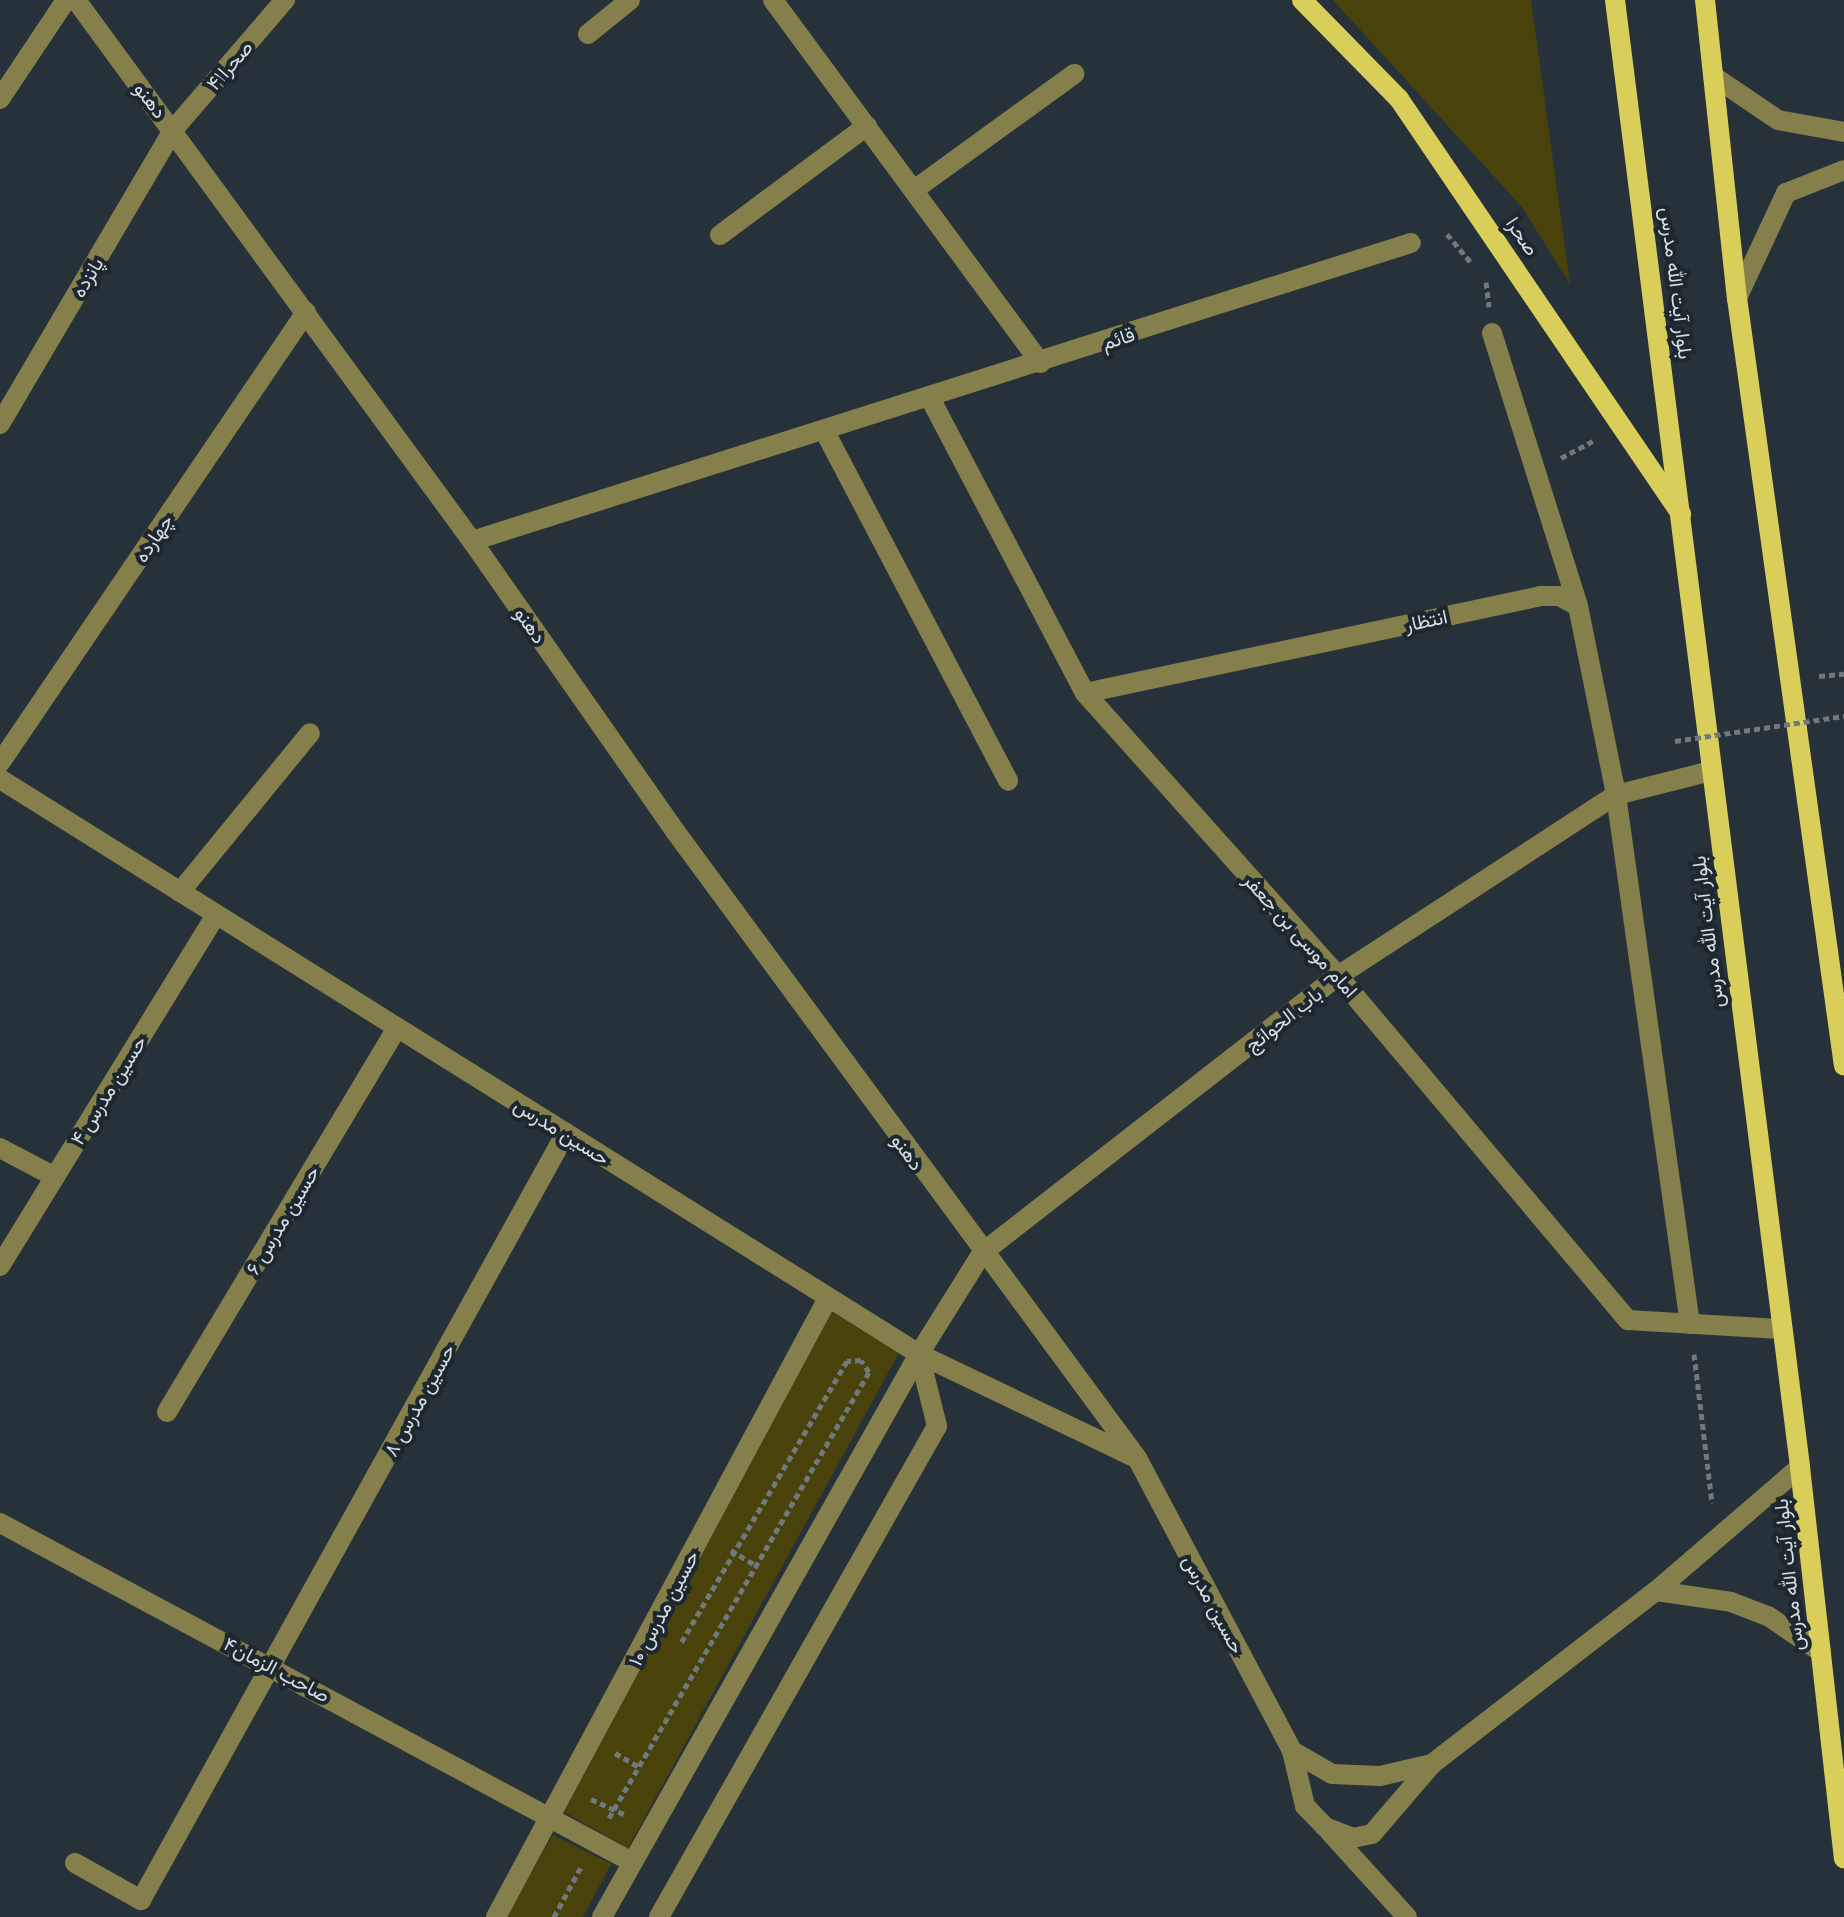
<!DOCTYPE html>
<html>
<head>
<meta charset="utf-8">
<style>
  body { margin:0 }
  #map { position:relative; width:1844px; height:1917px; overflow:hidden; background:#273139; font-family:"Noto Sans",Vazirmatn,sans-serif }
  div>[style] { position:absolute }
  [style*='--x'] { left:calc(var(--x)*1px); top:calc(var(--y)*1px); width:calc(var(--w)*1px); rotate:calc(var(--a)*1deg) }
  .green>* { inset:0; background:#49430b }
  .path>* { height:5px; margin-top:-2.5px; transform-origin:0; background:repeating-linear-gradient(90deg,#717980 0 6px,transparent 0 10px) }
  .minor>* { height:20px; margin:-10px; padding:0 10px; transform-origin:10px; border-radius:10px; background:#847f4b }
  .major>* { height:20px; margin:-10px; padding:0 10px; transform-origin:10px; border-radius:10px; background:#dace5b }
  .path-bridge>* { height:5px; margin-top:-2.5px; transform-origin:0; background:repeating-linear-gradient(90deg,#717980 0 6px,transparent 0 10px) }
  span { translate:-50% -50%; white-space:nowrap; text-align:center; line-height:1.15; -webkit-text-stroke:8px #1d272f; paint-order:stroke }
  .street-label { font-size:20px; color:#d6dce2 }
</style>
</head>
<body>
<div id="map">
  <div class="green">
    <i style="clip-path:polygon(1333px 0,1531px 0,1570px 284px,1522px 207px)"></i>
    <i style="clip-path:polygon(832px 1312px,899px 1353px,628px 1848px,564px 1812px)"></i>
    <i style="clip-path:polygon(553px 1835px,611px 1864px,583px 1917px,506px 1917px)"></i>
  </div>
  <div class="path">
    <i style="--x:1447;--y:234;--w:39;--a:50"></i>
    <i style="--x:1486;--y:282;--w:25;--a:83"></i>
    <i style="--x:1561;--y:458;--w:38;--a:-28"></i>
    <i style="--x:1819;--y:676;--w:25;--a:-5"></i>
    <i style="--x:1694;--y:1354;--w:150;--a:83.1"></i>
    <i style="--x:731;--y:1550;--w:31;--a:32"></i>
    <i style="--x:615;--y:1753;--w:28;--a:30"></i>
    <i style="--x:591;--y:1799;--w:38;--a:25"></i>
    <i style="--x:609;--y:1818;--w:516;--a:-59.76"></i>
    <i style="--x:869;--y:1372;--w:14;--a:-124"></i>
    <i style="--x:861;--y:1360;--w:14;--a:176"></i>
    <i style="--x:847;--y:1361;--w:329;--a:120.5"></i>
    <i style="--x:554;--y:1917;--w:59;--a:-61.7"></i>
  </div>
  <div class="minor">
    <i style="--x:76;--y:0;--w:670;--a:53.8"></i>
    <i style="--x:472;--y:541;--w:354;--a:55"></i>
    <i style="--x:675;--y:831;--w:779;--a:53.62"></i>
    <i style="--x:1137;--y:1458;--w:331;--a:62.1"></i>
    <i style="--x:1292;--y:1751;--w:57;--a:76.7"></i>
    <i style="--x:1305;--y:1806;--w:29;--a:46"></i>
    <i style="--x:1325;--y:1827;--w:30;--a:21"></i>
    <i style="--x:1353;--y:1838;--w:19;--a:-12"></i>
    <i style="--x:1372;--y:1834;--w:92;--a:-49.4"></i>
    <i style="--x:1432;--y:1764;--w:283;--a:-37.7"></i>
    <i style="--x:1656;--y:1591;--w:190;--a:-40.7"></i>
    <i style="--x:773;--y:0;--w:451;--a:53.6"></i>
    <i style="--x:588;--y:34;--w:54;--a:-39"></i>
    <i style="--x:1713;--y:76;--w:78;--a:34.1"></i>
    <i style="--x:1778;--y:120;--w:67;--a:10.3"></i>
    <i style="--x:0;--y:99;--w:119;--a:-56.3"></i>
    <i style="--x:914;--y:190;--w:198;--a:-35.9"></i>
    <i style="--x:720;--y:235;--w:183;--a:-36.6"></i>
    <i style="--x:1737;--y:298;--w:116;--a:-65"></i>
    <i style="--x:1786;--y:193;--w:62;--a:-21.6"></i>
    <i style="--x:1492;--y:333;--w:286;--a:72.5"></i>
    <i style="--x:930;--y:398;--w:333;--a:62.3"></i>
    <i style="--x:1085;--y:693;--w:380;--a:48.2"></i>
    <i style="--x:1338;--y:976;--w:450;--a:49.9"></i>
    <i style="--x:1628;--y:1320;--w:152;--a:3.4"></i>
    <i style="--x:0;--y:424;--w:341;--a:-59.5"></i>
    <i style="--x:173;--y:130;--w:172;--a:-49.3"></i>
    <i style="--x:824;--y:430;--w:396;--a:62.3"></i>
    <i style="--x:472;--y:541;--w:985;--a:-17.61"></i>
    <i style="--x:1085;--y:693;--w:465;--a:-12"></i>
    <i style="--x:1540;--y:596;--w:19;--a:0"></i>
    <i style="--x:1559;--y:596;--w:21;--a:28"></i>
    <i style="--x:1578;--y:606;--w:193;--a:78.6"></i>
    <i style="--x:1616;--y:795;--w:534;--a:82.04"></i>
    <i style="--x:0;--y:763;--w:545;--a:-55.84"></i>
    <i style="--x:0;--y:779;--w:1084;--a:32.03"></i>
    <i style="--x:919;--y:1354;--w:236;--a:25.6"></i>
    <i style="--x:180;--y:892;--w:205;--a:-50.7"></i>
    <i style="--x:0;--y:1148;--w:62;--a:27.8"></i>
    <i style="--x:0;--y:1266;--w:412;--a:-58.4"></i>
    <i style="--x:167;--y:1412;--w:448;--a:-59.1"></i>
    <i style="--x:0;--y:1523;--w:717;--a:28.21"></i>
    <i style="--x:1656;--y:1591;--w:76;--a:8.3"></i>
    <i style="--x:1731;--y:1602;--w:40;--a:21"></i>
    <i style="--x:1768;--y:1616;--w:64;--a:34.2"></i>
    <i style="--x:1292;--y:1751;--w:46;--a:29.9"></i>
    <i style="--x:1332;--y:1774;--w:48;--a:2.4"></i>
    <i style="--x:1380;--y:1776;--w:53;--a:-13"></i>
    <i style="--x:1329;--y:1831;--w:116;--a:47.8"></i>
    <i style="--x:75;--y:1863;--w:76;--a:29.3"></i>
    <i style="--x:141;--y:1900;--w:877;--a:-61.01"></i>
    <i style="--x:496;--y:1917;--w:702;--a:-61.79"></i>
    <i style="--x:602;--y:1917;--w:646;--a:-60.62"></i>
    <i style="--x:919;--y:1354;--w:119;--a:-58"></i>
    <i style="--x:982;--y:1253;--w:451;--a:-37.9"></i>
    <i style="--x:1338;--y:976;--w:332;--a:-33.1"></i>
    <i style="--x:1616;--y:795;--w:98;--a:-14.2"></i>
    <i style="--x:659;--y:1917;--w:564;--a:-60.48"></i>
    <i style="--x:937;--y:1426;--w:74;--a:-104"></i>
  </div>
  <div class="major">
    <i style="--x:1302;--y:0;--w:139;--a:45.6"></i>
    <i style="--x:1399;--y:99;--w:502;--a:55.8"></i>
    <i style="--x:1615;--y:0;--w:1479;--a:82.81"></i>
    <i style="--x:1800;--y:1467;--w:394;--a:83.6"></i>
    <i style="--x:1705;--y:0;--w:300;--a:83.9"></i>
    <i style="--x:1737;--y:298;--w:775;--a:82.07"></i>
  </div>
  <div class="path-bridge">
    <i style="--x:1675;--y:741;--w:171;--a:-8.4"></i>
  </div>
  <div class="street-label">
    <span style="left:229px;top:65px;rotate:-49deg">صحرا۴۱</span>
    <span style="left:151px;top:100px;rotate:53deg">دهنو</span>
    <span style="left:1523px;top:236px;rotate:56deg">صحرا</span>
    <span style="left:87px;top:277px;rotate:-59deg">پانزده</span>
    <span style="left:1677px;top:283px;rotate:83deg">بلوار آیت الله مدرس</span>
    <span style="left:1118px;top:338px;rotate:-18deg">قائم</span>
    <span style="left:153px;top:538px;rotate:-56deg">چهارده</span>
    <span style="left:1426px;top:620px;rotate:-12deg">انتظار</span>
    <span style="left:531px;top:625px;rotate:55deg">دهنو</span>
    <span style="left:1707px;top:932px;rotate:-97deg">بلوار آیت الله مدرس</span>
    <span style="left:1301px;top:935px;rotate:48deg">امام موسی بن جعفر</span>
    <span style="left:1283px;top:1019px;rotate:-38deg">باب الحوائج</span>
    <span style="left:108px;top:1090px;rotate:-58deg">حسین مدرس ۴</span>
    <span style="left:562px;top:1131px;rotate:32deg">حسین مدرس</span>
    <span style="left:908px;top:1152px;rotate:54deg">دهنو</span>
    <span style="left:282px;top:1220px;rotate:-59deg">حسین مدرس ۶</span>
    <span style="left:419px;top:1400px;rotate:-61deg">حسین مدرس ۸</span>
    <span style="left:1788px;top:1575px;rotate:-96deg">بلوار آیت الله مدرس</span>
    <span style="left:1214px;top:1604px;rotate:62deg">حسین مدرس</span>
    <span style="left:663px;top:1608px;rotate:-62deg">حسین مدرس ۱۰</span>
    <span style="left:277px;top:1669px;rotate:28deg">صاحب الزمان۴</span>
  </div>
</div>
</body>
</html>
